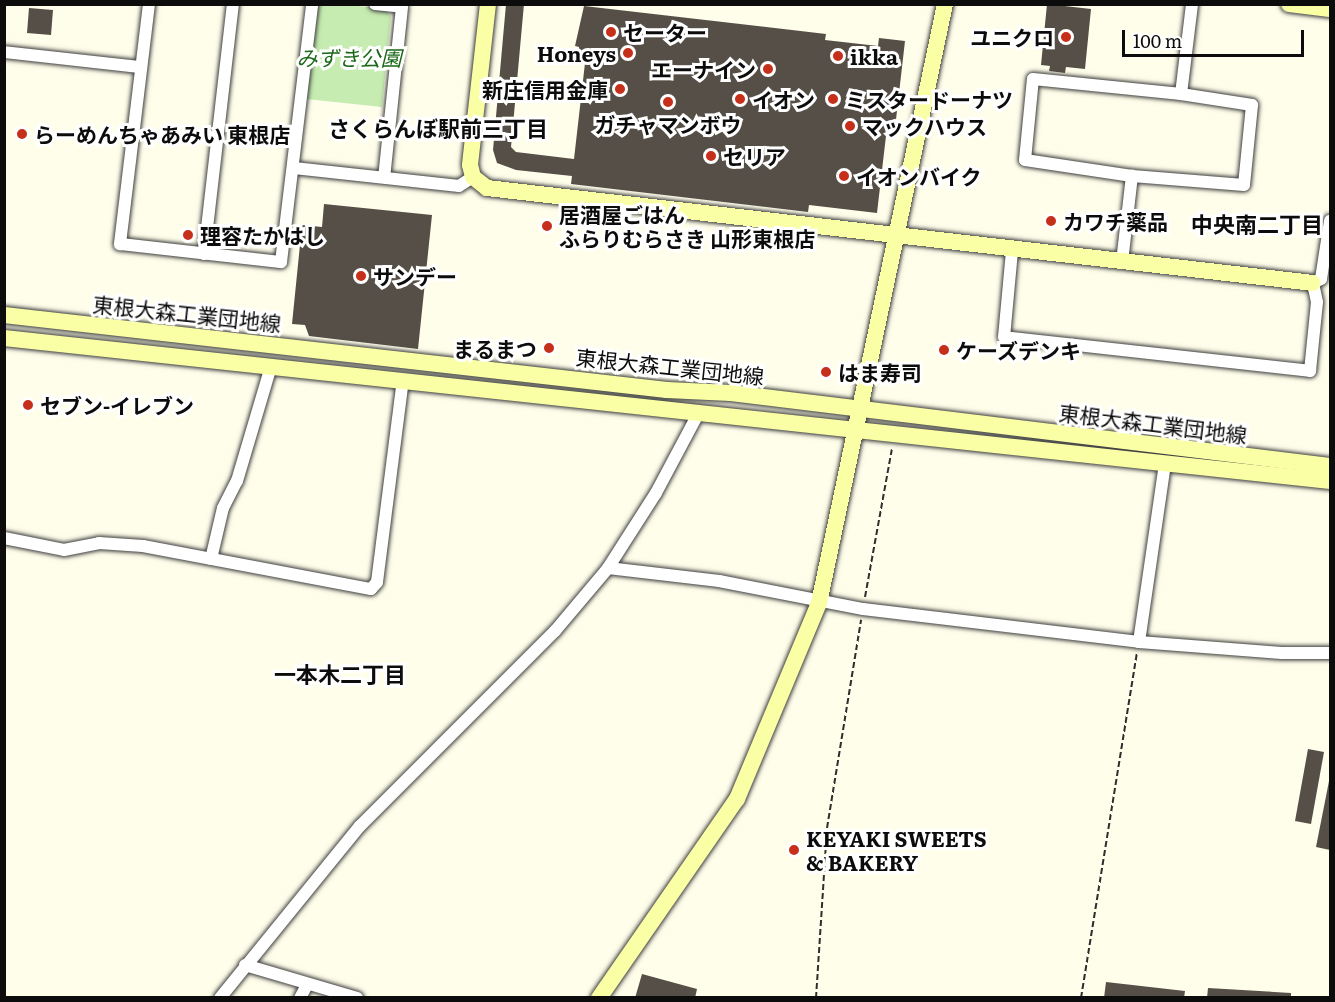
<!DOCTYPE html>
<html>
<head>
<meta charset="utf-8">
<style>
  body { margin:0 }
  #map { position:relative; width:1335px; height:1002px; overflow:hidden; background:#fffeeb; font-family:Literata,"Noto Sans JP",serif }
  div>[style] { position:absolute }
  [style*='--x'] { left:calc(var(--x)*1px); top:calc(var(--y)*1px); width:calc(var(--w)*1px); rotate:calc(var(--a)*1deg) }
  .green>* { inset:0; background:#c6ecb1 }
  .building>* { inset:0; background:#554f47 }
  .path>* { height:2px; margin-top:-1px; transform-origin:0; background:repeating-linear-gradient(90deg,#2e2e2e 0 6px,transparent 0 9px) }
  .roads { filter:drop-shadow(0 0 2px #3f3f3f) drop-shadow(0 0 2px #3f3f3f) }
  .street>* { height:12px; margin:-6px; padding:0 6px; transform-origin:6px; border-radius:6px; background:#fff }
  .secondary>* { height:16px; margin:-8px; padding:0 8px; transform-origin:8px; border-radius:8px; background:#faffa6 }
  .dots>* { width:16px; height:16px; translate:-50% -50%; box-sizing:border-box; border:3px solid #fff; border-radius:50% }
  span { translate:-50% -50%; white-space:nowrap; text-align:center; line-height:1.15; -webkit-text-stroke:6px #fff; paint-order:stroke }
  .poi-label { font-size:21px; color:#0c0c0c; font-weight:700 }
  .left { translate:0 -50%; text-align:left }
  .right { translate:-100% -50%; text-align:right }
  .park-label { font-size:21px; color:#1a6817; font-style:italic }
  .street-label { font-size:21px; color:#0c0c0c }
  .neighbourhood-label { font-size:22px; color:#0c0c0c; font-weight:700 }
  .frame { position:absolute; inset:0; border:6px solid #0c0c0c; pointer-events:none }
  .scale { position:absolute; left:1122px; top:30px; width:182px; height:27px; box-sizing:border-box; border:3px solid #0c0c0c; border-top:0; padding-left:8px; font-size:18px; line-height:21px; white-space:nowrap; color:#0c0c0c; -webkit-text-stroke:4px #fff; paint-order:stroke }
</style>
</head>
<body>
<div id="map">
  <div class="green">
    <i style="clip-path:polygon(341px 4px,385px 9px,391px 16px,382px 107px,306px 99px,316px 6px)"></i>
  </div>
  <div class="building">
    <i style="clip-path:polygon(506px 4px,524px 4px,511px 147px,516px 152px,574px 159px,585px 63px,577px 62px,579px 47px,575px 46px,584px 6px,826px 34px,825px 40px,878px 46px,879px 38px,905px 41px,894px 137px,886px 136px,877px 213px,809px 205px,808px 212px,571px 184px,572px 176px,516px 170px,497px 163px,493px 150px)"></i>
    <i style="clip-path:polygon(1047px 4px,1091px 9px,1085px 69px,1066px 67px,1065px 73px,1049px 71px,1050px 66px,1041px 65px)"></i>
    <i style="clip-path:polygon(29px 8px,53px 10px,51px 35px,27px 33px)"></i>
    <i style="clip-path:polygon(324px 204px,432px 215px,418px 349px,309px 336px,305px 325px,292px 324px,302px 225px,322px 227px)"></i>
    <i style="clip-path:polygon(1308px 749px,1324px 752px,1311px 824px,1295px 821px)"></i>
    <i style="clip-path:polygon(1330px 776px,1330px 850px,1316px 847px)"></i>
    <i style="clip-path:polygon(642px 974px,697px 989px,695px 998px,635px 998px)"></i>
    <i style="clip-path:polygon(1106px 982px,1185px 991px,1184px 998px,1104px 998px)"></i>
    <i style="clip-path:polygon(1208px 988px,1291px 993px,1291px 998px,1207px 998px)"></i>
  </div>
  <div class="path">
    <i style="--x:865;--y:597;--w:150;--a:-79.7"></i>
    <i style="--x:816;--y:998;--w:170;--a:-86.3"></i>
    <i style="--x:827;--y:828;--w:211;--a:-80.7"></i>
    <i style="--x:1081;--y:998;--w:349;--a:-80.8"></i>
  </div>
  <div class="roads">
    <div class="street">
      <i style="--x:149;--y:4;--w:242;--a:96.9"></i>
      <i style="--x:120;--y:244;--w:162;--a:6.4"></i>
      <i style="--x:281;--y:262;--w:260;--a:-83.1"></i>
      <i style="--x:375;--y:4;--w:27;--a:6"></i>
      <i style="--x:402;--y:7;--w:171;--a:96"></i>
      <i style="--x:4;--y:52;--w:137;--a:6.3"></i>
      <i style="--x:1033;--y:79;--w:149;--a:5.8"></i>
      <i style="--x:1181;--y:94;--w:72;--a:8.8"></i>
      <i style="--x:1252;--y:105;--w:80;--a:95.7"></i>
      <i style="--x:1244;--y:185;--w:112;--a:-175.4"></i>
      <i style="--x:1132;--y:176;--w:108;--a:-171.5"></i>
      <i style="--x:1025;--y:160;--w:81;--a:-84.4"></i>
      <i style="--x:1181;--y:94;--w:91;--a:-83"></i>
      <i style="--x:294;--y:168;--w:166;--a:6.2"></i>
      <i style="--x:459;--y:186;--w:17;--a:-33"></i>
      <i style="--x:1012;--y:251;--w:86;--a:95.3"></i>
      <i style="--x:1004;--y:337;--w:308;--a:6.3"></i>
      <i style="--x:1310;--y:371;--w:69;--a:-84.2"></i>
      <i style="--x:1317;--y:302;--w:19;--a:-102"></i>
      <i style="--x:1313;--y:283;--w:9;--a:-27"></i>
      <i style="--x:1321;--y:279;--w:59;--a:-81.2"></i>
      <i style="--x:204;--y:254;--w:252;--a:-83.4"></i>
      <i style="--x:1122;--y:262;--w:87;--a:-83.4"></i>
      <i style="--x:4;--y:538;--w:61;--a:11.3"></i>
      <i style="--x:64;--y:550;--w:36;--a:-11"></i>
      <i style="--x:99;--y:543;--w:44;--a:3.9"></i>
      <i style="--x:143;--y:546;--w:232;--a:10.7"></i>
      <i style="--x:371;--y:589;--w:9;--a:-49"></i>
      <i style="--x:377;--y:582;--w:204;--a:-82.7"></i>
      <i style="--x:211;--y:559;--w:52;--a:-76.8"></i>
      <i style="--x:223;--y:508;--w:30;--a:-63"></i>
      <i style="--x:237;--y:481;--w:120;--a:-73.5"></i>
      <i style="--x:608;--y:568;--w:112;--a:6.7"></i>
      <i style="--x:719;--y:581;--w:147;--a:11"></i>
      <i style="--x:863;--y:609;--w:278;--a:6.8"></i>
      <i style="--x:1139;--y:642;--w:143;--a:4.4"></i>
      <i style="--x:1282;--y:653;--w:48;--a:0"></i>
      <i style="--x:1139;--y:642;--w:181;--a:-81.7"></i>
      <i style="--x:245;--y:965;--w:117;--a:16.4"></i>
      <i style="--x:220;--y:998;--w:222;--a:-50.9"></i>
      <i style="--x:360;--y:826;--w:276;--a:-45"></i>
      <i style="--x:555;--y:631;--w:82;--a:-49.9"></i>
      <i style="--x:608;--y:568;--w:89;--a:-57.4"></i>
      <i style="--x:656;--y:493;--w:92;--a:-62"></i>
      <i style="--x:300;--y:998;--w:15;--a:-62"></i>
    </div>
    <div class="secondary">
      <i style="--x:488;--y:4;--w:162;--a:96.4"></i>
      <i style="--x:470;--y:165;--w:12;--a:76"></i>
      <i style="--x:473;--y:177;--w:18;--a:38"></i>
      <i style="--x:487;--y:188;--w:831;--a:6.56"></i>
      <i style="--x:1289;--y:4;--w:41;--a:7"></i>
      <i style="--x:4;--y:315;--w:667;--a:6.45"></i>
      <i style="--x:667;--y:390;--w:64;--a:2.7"></i>
      <i style="--x:731;--y:393;--w:603;--a:6.95"></i>
      <i style="--x:4;--y:338;--w:1334;--a:6.16"></i>
      <i style="--x:599;--y:998;--w:242;--a:-55.3"></i>
      <i style="--x:737;--y:799;--w:212;--a:-67.3"></i>
      <i style="--x:819;--y:603;--w:612;--a:-78.12"></i>
    </div>
  </div>
  <div class="dots">
    <i style="left:611px;top:32px;background:#c62f19"></i>
    <i style="left:1066px;top:37px;background:#c62f19"></i>
    <i style="left:628px;top:53px;background:#c62f19"></i>
    <i style="left:838px;top:56px;background:#c62f19"></i>
    <i style="left:768px;top:69px;background:#c62f19"></i>
    <i style="left:620px;top:89px;background:#c62f19"></i>
    <i style="left:740px;top:99px;background:#c62f19"></i>
    <i style="left:833px;top:99px;background:#c62f19"></i>
    <i style="left:668px;top:102px;background:#c62f19"></i>
    <i style="left:850px;top:126px;background:#c62f19"></i>
    <i style="left:22px;top:134px;background:#c62f19"></i>
    <i style="left:711px;top:156px;background:#c62f19"></i>
    <i style="left:844px;top:176px;background:#c62f19"></i>
    <i style="left:1051px;top:221px;background:#c62f19"></i>
    <i style="left:547px;top:226px;background:#c62f19"></i>
    <i style="left:188px;top:235px;background:#c62f19"></i>
    <i style="left:361px;top:276px;background:#c62f19"></i>
    <i style="left:549px;top:348px;background:#c62f19"></i>
    <i style="left:944px;top:350px;background:#c62f19"></i>
    <i style="left:826px;top:372px;background:#c62f19"></i>
    <i style="left:28px;top:405px;background:#c62f19"></i>
    <i style="left:794px;top:850px;background:#c62f19"></i>
  </div>
  <div class="poi-label">
    <span class="left" style="left:623px;top:32px">セーター</span>
    <span class="right" style="left:1054px;top:37px">ユニクロ</span>
    <span class="right" style="left:616px;top:53px">Honeys</span>
    <span class="left" style="left:850px;top:56px">ikka</span>
    <span class="right" style="left:756px;top:69px">エーナイン</span>
    <span class="right" style="left:608px;top:89px">新庄信用金庫</span>
    <span class="left" style="left:752px;top:99px">イオン</span>
    <span class="left" style="left:845px;top:99px">ミスタードーナツ</span>
    <span style="left:668px;top:124px">ガチャマンボウ</span>
    <span class="left" style="left:862px;top:126px">マックハウス</span>
    <span class="left" style="left:34px;top:134px">らーめんちゃあみい 東根店</span>
    <span class="left" style="left:723px;top:156px">セリア</span>
    <span class="left" style="left:856px;top:176px">イオンバイク</span>
    <span class="left" style="left:559px;top:226px">居酒屋ごはん<br>ふらりむらさき 山形東根店</span>
    <span class="left" style="left:1063px;top:221px">カワチ薬品</span>
    <span class="left" style="left:200px;top:235px">理容たかはし</span>
    <span class="left" style="left:373px;top:276px">サンデー</span>
    <span class="right" style="left:537px;top:348px">まるまつ</span>
    <span class="left" style="left:956px;top:350px">ケーズデンキ</span>
    <span class="left" style="left:838px;top:372px">はま寿司</span>
    <span class="left" style="left:40px;top:405px">セブン-イレブン</span>
    <span class="left" style="left:806px;top:850px">KEYAKI SWEETS<br>&amp; BAKERY</span>
  </div>
  <div class="park-label">
    <span style="left:349px;top:57px">みずき公園</span>
  </div>
  <div class="street-label">
    <span style="left:187px;top:313px;rotate:6deg">東根大森工業団地線</span>
    <span style="left:670px;top:366px;rotate:6deg">東根大森工業団地線</span>
    <span style="left:1153px;top:423px;rotate:7deg">東根大森工業団地線</span>
  </div>
  <div class="neighbourhood-label">
    <span style="left:438px;top:128px">さくらんぼ駅前三丁目</span>
    <span style="left:1257px;top:224px">中央南二丁目</span>
    <span style="left:340px;top:674px">一本木二丁目</span>
  </div>
  <div class="frame"></div>
  <div class="scale">100 m</div>
</div>
</body>
</html>
